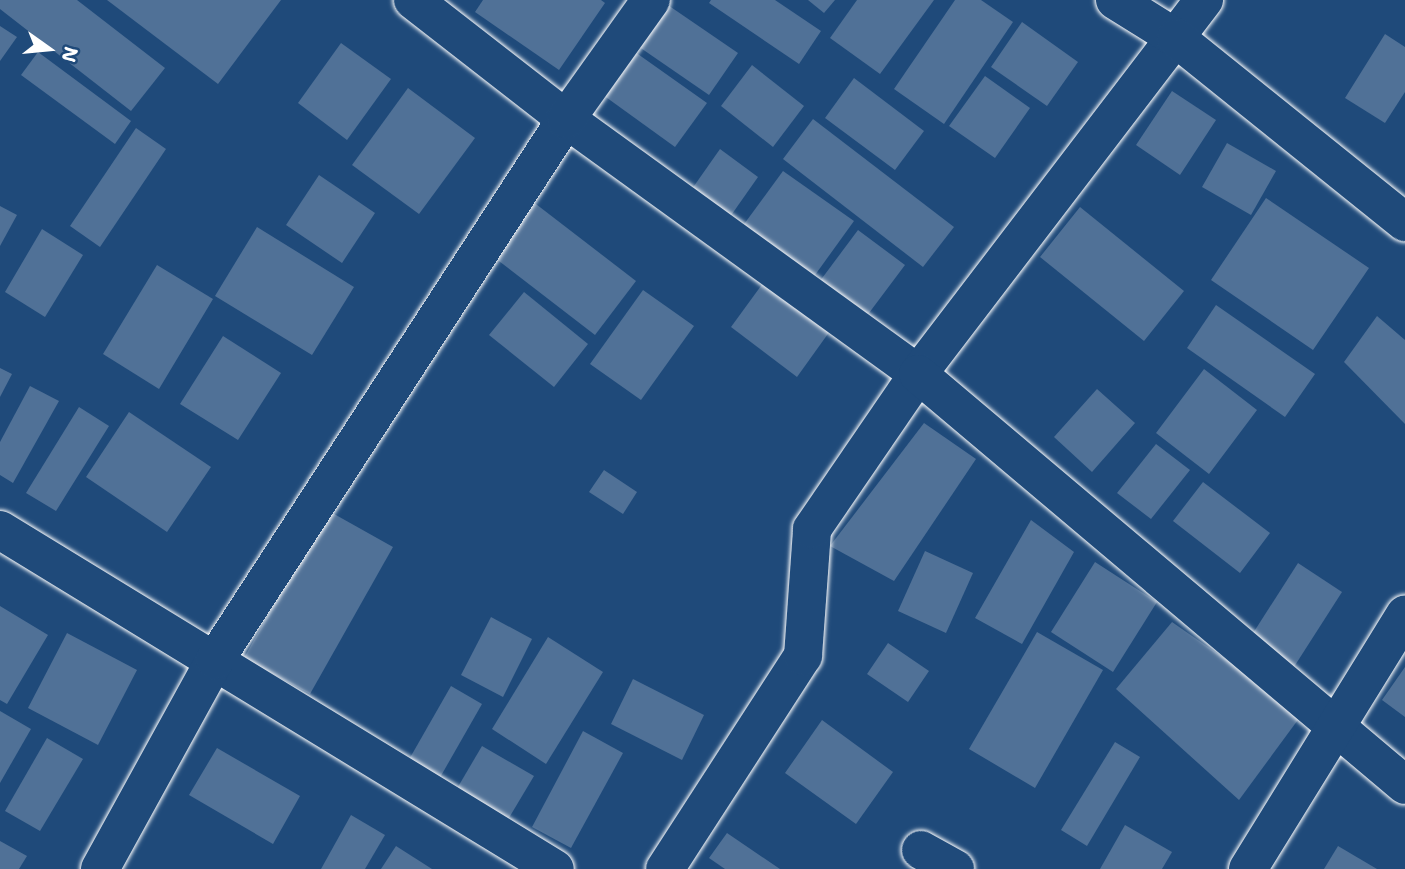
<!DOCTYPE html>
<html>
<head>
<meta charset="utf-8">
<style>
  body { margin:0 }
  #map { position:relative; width:1405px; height:869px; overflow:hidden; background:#1f4a7a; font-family:"Shantell Sans",sans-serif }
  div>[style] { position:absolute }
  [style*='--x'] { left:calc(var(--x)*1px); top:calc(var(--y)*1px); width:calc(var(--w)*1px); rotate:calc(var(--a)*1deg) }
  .building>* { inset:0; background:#507197 }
  .roads { filter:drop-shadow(0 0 2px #fff) drop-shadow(0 0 2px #fff) }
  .street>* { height:38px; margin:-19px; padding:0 19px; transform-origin:19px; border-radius:19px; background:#1f4a7a }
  span { translate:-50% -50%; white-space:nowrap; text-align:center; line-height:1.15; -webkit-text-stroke:6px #1f4a7a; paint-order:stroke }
  .north { position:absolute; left:14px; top:14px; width:70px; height:70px; -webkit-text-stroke:5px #1f4a7a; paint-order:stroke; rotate:105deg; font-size:19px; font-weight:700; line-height:28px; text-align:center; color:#fff }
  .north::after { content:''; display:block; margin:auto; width:24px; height:32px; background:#fff; clip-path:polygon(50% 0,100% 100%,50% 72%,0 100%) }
</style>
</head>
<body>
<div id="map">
  <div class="building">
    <i style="clip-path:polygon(0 0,77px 0,165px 68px,131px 111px,0 9px)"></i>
    <i style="clip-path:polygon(107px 0,281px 0,218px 84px)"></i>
    <i style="clip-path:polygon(483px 0,601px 0,605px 3px,559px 70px,475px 12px)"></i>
    <i style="clip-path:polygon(711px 0,775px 0,821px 31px,799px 64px,709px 3px)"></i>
    <i style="clip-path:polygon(808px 0,835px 0,824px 13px)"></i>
    <i style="clip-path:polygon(857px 0,934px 0,880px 74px,830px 38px)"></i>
    <i style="clip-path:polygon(955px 0,981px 0,1013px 22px,944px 124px,894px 89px)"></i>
    <i style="clip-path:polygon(662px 1px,738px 53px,709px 95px,632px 42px)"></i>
    <i style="clip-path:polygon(1022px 22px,1078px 62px,1047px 106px,991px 67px)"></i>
    <i style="clip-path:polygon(0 26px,17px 37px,0 61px)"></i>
    <i style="clip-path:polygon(1385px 34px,1405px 47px,1405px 92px,1385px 123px,1345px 98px)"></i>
    <i style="clip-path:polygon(341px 43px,391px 79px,347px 140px,298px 103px)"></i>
    <i style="clip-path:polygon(38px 52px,131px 121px,115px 144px,21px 75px)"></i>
    <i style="clip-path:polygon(635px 52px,707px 103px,675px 147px,603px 95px)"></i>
    <i style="clip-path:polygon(752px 65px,804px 106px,773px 147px,721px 106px)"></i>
    <i style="clip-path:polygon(985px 76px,1030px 108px,995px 158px,949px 126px)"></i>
    <i style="clip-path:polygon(854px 78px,924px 131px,895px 170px,825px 118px)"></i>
    <i style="clip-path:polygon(408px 88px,475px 138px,419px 214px,352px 165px)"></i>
    <i style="clip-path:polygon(1172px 91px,1216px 120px,1180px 175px,1136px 145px)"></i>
    <i style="clip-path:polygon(813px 119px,954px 227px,923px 267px,783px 159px)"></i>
    <i style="clip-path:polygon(136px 128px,166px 149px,100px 247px,70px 226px)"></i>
    <i style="clip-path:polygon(1227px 143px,1276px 171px,1251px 215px,1202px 187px)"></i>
    <i style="clip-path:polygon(720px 149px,758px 177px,725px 224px,687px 196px)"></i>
    <i style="clip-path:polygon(783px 171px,854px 221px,810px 282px,739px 231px)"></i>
    <i style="clip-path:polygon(319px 175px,375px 213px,342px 263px,286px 225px)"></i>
    <i style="clip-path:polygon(1266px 198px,1369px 268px,1313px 350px,1211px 280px)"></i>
    <i style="clip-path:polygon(532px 201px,636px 281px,595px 335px,491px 255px)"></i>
    <i style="clip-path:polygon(0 206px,17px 215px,0 246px)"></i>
    <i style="clip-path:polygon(1080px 207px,1184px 291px,1144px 341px,1040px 257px)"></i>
    <i style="clip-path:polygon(257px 227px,354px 287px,312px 355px,215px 296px)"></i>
    <i style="clip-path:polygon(42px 229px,83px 255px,45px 317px,5px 292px)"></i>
    <i style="clip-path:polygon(858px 230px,905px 265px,863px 321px,817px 285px)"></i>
    <i style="clip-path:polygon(157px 265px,213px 299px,159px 389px,103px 354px)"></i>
    <i style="clip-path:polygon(769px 275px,835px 324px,797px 377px,731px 327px)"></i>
    <i style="clip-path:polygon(643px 290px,694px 326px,641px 400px,590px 364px)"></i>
    <i style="clip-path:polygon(524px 292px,588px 344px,554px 387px,489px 335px)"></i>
    <i style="clip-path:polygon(1216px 305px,1315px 374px,1285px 417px,1187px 348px)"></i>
    <i style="clip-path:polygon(1377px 316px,1405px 340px,1405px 424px,1344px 362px)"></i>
    <i style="clip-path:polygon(223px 336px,281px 373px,238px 440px,180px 404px)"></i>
    <i style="clip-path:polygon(0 368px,12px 374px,0 397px)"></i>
    <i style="clip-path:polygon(1204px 369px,1257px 410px,1209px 474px,1156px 433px)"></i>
    <i style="clip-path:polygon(30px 386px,59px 401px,13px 483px,0 475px,0 442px)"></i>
    <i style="clip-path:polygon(1097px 389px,1135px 423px,1092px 472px,1054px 437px)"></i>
    <i style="clip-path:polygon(79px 407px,109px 426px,56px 511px,26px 493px)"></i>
    <i style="clip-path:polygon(129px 412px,211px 467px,167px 532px,86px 477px)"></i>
    <i style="clip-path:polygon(924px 423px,976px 459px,894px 581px,830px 546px)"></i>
    <i style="clip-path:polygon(1156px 444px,1190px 470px,1151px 519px,1117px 493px)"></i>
    <i style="clip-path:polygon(604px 470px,637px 492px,623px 514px,589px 492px)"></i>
    <i style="clip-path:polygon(1203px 482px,1270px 533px,1240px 573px,1173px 521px)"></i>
    <i style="clip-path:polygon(327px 510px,393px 547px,310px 694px,244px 658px)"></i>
    <i style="clip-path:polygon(1031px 520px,1074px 552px,1022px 644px,975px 618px)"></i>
    <i style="clip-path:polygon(925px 551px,973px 573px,946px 633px,898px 611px)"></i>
    <i style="clip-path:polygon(1095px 562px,1157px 602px,1113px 672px,1051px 632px)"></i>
    <i style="clip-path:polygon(1298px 563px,1342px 592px,1292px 670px,1248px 641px)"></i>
    <i style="clip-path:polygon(0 606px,48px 635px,7px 704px,0 700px)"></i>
    <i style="clip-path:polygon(491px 617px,532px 639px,503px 697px,461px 675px)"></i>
    <i style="clip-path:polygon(1172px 622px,1303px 713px,1239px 800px,1116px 689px)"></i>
    <i style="clip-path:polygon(1037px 632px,1103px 670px,1035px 788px,969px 749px)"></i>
    <i style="clip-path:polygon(67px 633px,137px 670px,98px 745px,28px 708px)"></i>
    <i style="clip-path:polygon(548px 637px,603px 672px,546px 764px,492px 729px)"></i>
    <i style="clip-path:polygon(888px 643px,929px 671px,908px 702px,867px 674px)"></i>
    <i style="clip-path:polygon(1405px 667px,1405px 717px,1382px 700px)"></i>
    <i style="clip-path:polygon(633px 679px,704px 715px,682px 760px,611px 724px)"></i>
    <i style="clip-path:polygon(451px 686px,482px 704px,438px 781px,407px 763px)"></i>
    <i style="clip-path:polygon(0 711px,31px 729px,0 783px)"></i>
    <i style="clip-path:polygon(822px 720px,893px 772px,856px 824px,785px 773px)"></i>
    <i style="clip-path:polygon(583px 731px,623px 753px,571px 848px,532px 827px)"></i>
    <i style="clip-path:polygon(47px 738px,83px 759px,40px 831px,5px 811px)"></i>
    <i style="clip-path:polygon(1115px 742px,1140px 757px,1087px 846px,1061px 830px)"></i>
    <i style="clip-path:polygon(482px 746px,534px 776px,503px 828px,452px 797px)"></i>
    <i style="clip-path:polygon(217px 748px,300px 796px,273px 844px,189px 795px)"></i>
    <i style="clip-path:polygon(351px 815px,385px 835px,365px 869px,321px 869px)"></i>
    <i style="clip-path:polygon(1125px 825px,1172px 852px,1162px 869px,1100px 869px)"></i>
    <i style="clip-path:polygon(727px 833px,780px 869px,725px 869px,709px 858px)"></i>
    <i style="clip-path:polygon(0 841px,27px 856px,19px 869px,0 869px)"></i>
    <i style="clip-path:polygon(396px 846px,432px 869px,381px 869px)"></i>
    <i style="clip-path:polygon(1338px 846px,1377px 869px,1324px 869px)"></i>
  </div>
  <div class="roads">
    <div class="street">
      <i style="--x:413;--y:0;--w:194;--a:37.9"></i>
      <i style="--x:566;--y:119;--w:435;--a:35.9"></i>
      <i style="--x:918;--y:374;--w:471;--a:-52.6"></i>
      <i style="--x:1115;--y:0;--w:72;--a:31.9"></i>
      <i style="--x:1176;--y:38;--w:294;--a:38.8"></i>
      <i style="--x:0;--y:530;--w:650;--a:31.42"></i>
      <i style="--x:921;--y:850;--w:39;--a:29"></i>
      <i style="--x:100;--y:869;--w:239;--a:-61.2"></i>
      <i style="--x:215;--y:660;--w:645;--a:-57.02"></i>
      <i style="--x:566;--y:119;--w:146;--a:-54.5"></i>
      <i style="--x:665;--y:869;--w:254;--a:-57.1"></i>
      <i style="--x:803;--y:656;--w:127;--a:-85.9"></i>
      <i style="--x:812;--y:529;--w:188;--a:-55.6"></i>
      <i style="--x:918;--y:374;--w:637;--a:40.16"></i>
      <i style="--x:1248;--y:869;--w:299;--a:-58.3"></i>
    </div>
  </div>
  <div class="north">N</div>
</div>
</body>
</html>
